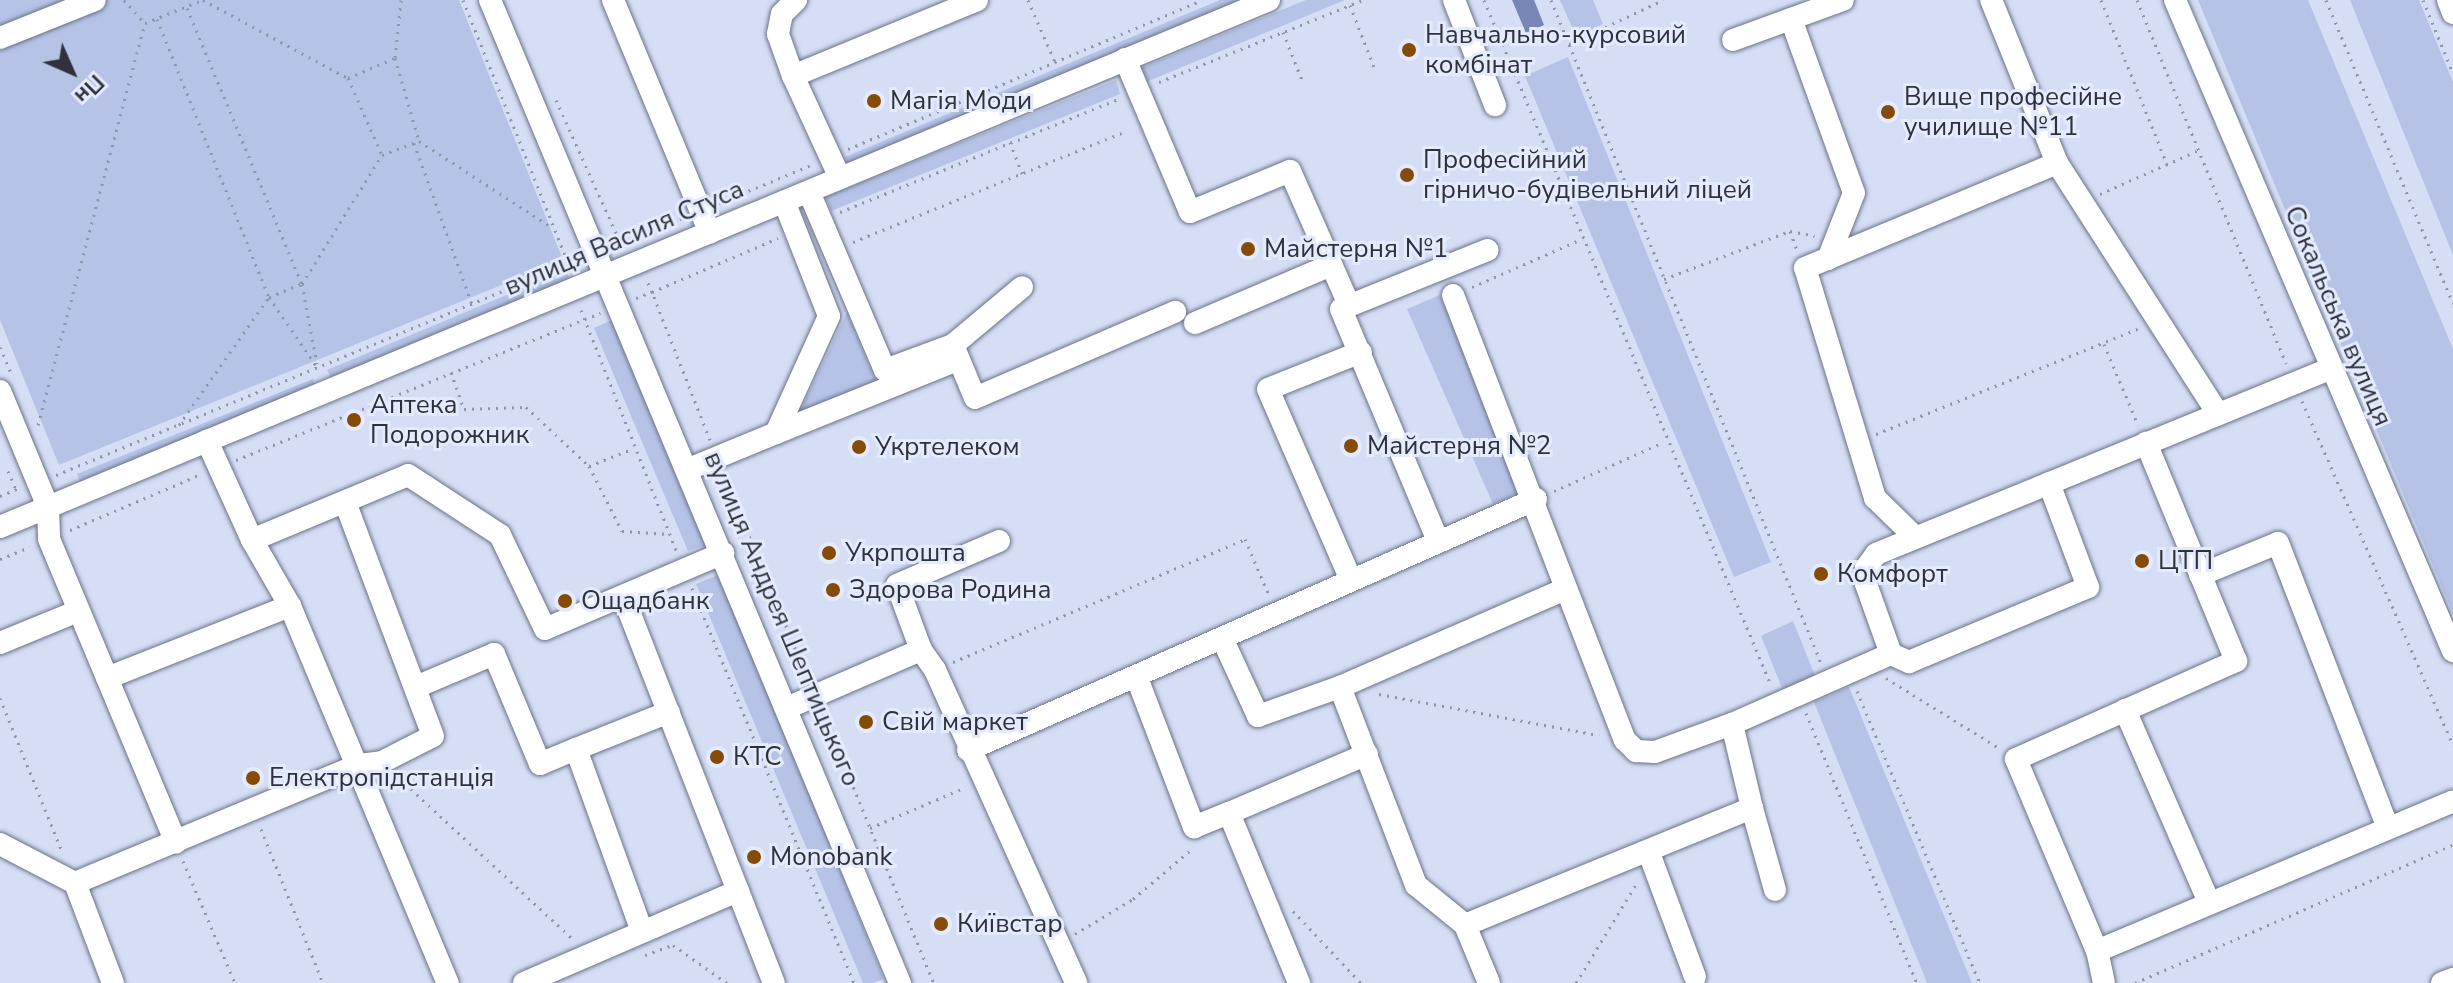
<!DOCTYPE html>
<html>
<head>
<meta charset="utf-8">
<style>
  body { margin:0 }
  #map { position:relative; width:2453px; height:983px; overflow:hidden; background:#d5def5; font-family:"Nunito Sans",sans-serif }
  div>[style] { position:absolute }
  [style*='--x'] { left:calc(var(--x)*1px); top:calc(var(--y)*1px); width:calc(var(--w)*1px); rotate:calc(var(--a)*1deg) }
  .green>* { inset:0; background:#b6c3e7 }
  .water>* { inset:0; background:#7786b4 }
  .path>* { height:3px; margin-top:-1.5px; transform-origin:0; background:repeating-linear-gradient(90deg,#8f96a7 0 2px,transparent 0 8px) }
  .roads { filter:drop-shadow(0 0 2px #6b7287) drop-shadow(0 0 2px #6b7287) }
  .minor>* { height:22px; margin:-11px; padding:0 11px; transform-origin:11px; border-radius:11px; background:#fff }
  .dots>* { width:22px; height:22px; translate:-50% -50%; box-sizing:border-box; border:4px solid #e4ebfe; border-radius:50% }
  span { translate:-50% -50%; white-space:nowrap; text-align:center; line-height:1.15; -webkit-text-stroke:6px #e4ebfe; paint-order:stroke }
  .poi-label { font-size:26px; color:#2f323b }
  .left { translate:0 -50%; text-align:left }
  .street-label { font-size:26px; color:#2f323b }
  .north { position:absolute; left:32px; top:32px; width:80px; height:80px; -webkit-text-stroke:6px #e4ebfe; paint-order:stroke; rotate:135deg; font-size:22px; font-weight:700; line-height:32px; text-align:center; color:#2f323b }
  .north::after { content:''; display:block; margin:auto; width:28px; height:36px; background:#2f323b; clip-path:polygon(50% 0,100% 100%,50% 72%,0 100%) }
</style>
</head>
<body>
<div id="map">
  <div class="green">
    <i style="clip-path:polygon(0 0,459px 0,563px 260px,59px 465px,0 320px)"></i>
    <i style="clip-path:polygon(1220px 0,1245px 0,848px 164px,845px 157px)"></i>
    <i style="clip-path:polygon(1306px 0,1345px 0,1146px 82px,1141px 68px)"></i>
    <i style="clip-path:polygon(1560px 0,1593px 0,1603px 24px,1576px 36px)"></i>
    <i style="clip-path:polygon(2198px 0,2308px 0,2453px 349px,2453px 614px)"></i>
    <i style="clip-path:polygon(2350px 0,2419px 0,2453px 82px,2453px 255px)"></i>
    <i style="clip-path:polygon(1568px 57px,1771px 562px,1734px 577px,1525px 76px)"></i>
    <i style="clip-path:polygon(1116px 80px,1120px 94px,831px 211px,826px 197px)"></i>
    <i style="clip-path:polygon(566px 270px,570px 281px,333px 382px,327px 370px)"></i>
    <i style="clip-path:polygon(1440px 295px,1521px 492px,1493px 504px,1407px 309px)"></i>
    <i style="clip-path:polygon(847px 312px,876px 382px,799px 414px)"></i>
    <i style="clip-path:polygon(614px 319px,708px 544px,688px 551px,594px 328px)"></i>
    <i style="clip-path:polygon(313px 379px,317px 388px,81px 484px,77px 474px)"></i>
    <i style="clip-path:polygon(720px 574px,884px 979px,873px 983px,863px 983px,696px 584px)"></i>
    <i style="clip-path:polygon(1793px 621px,1816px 678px,1784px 693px,1761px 636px)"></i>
    <i style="clip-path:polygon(1849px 687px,1972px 983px,1927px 983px,1814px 702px)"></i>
  </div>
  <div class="water">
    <i style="clip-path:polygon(1512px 0,1534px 0,1544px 25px,1526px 33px)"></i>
  </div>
  <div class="path">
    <i style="--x:124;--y:0;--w:31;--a:48"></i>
    <i style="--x:145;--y:23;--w:61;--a:-22"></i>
    <i style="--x:203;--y:0;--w:165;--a:28.3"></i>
    <i style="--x:348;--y:78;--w:84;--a:66.2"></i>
    <i style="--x:382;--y:155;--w:40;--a:-21"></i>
    <i style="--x:419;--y:141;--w:160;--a:33"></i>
    <i style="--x:401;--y:0;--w:58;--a:95.9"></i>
    <i style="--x:395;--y:58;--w:86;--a:73.9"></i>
    <i style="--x:463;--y:0;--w:289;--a:68.2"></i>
    <i style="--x:1028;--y:0;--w:68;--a:66.5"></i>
    <i style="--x:1484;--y:0;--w:743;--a:67.27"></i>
    <i style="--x:1551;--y:0;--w:716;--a:67.84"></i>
    <i style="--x:2101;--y:0;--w:177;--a:68.1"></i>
    <i style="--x:2137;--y:0;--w:393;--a:67.7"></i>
    <i style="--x:2326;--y:0;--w:329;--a:67.3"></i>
    <i style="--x:2423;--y:0;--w:79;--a:67.7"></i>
    <i style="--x:1350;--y:5;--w:66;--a:68.8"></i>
    <i style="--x:187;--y:8;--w:299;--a:67.4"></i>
    <i style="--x:302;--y:284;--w:81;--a:79.4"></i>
    <i style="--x:157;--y:19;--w:300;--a:68.1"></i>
    <i style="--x:269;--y:297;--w:88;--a:55.6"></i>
    <i style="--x:1283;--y:32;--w:52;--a:68.4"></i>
    <i style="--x:1569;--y:44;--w:104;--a:-25.1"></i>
    <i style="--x:348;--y:78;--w:51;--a:-23.1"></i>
    <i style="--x:1159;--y:82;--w:220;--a:-21.9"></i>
    <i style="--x:556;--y:100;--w:158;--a:65.7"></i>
    <i style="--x:621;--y:244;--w:66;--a:-23.1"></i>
    <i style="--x:1010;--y:142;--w:34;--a:69"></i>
    <i style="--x:414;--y:143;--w:171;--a:70.2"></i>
    <i style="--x:848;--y:149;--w:384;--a:-22.8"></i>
    <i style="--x:2100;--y:194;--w:108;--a:-24"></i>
    <i style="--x:719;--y:203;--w:100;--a:-22.4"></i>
    <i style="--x:840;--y:212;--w:300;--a:-22.1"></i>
    <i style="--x:1790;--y:231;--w:20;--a:70"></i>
    <i style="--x:853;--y:242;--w:290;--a:-22.1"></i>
    <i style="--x:1664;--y:279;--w:135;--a:-20.9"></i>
    <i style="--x:1790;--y:231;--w:25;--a:11"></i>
    <i style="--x:1472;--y:287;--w:120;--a:-23.6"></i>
    <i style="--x:636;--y:298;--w:17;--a:-21"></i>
    <i style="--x:652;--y:292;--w:12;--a:-114"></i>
    <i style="--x:581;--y:310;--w:260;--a:68.4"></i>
    <i style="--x:2104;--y:344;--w:88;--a:67.2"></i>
    <i style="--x:0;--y:347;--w:28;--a:67"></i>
    <i style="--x:451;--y:372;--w:39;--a:71"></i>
    <i style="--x:464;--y:409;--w:62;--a:-1.8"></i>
    <i style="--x:526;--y:407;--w:86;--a:43.1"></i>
    <i style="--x:589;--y:466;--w:73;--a:63.1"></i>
    <i style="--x:622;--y:531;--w:48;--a:3.6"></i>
    <i style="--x:2302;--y:401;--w:376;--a:66.3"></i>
    <i style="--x:38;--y:425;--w:416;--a:-75.1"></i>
    <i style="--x:179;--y:425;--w:156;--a:-54.9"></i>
    <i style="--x:269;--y:297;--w:35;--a:-22"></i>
    <i style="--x:302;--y:284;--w:152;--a:-58.2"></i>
    <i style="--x:1876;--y:434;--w:284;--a:-21.9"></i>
    <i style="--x:710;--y:440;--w:159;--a:-111.4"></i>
    <i style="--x:652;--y:292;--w:137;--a:-23.2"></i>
    <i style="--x:236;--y:460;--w:393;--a:-22"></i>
    <i style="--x:589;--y:466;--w:46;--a:-21.6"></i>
    <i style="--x:8;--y:471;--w:20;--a:66"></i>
    <i style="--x:56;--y:475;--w:565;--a:-22.39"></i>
    <i style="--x:725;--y:477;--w:216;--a:67.7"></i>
    <i style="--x:1554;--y:491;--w:120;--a:-24"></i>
    <i style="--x:0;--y:496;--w:21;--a:-23"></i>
    <i style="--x:70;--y:530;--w:140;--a:-23.1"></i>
    <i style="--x:0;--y:559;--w:32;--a:-22"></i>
    <i style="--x:692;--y:588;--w:427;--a:67.7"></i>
    <i style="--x:953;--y:662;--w:317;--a:-22.8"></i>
    <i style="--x:1245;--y:539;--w:59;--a:66.9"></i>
    <i style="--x:1886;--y:678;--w:133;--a:31.8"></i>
    <i style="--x:1857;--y:691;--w:317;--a:67.2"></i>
    <i style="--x:1379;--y:694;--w:224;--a:10.6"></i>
    <i style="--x:0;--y:698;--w:168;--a:68"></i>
    <i style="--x:823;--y:713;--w:292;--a:67.7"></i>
    <i style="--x:1806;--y:713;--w:292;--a:67.7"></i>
    <i style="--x:399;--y:778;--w:237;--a:42.8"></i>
    <i style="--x:870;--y:828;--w:104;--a:-23.1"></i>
    <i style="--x:261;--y:829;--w:166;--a:68.1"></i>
    <i style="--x:183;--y:861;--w:133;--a:66.9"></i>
    <i style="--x:1293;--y:911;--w:99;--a:46.6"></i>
    <i style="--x:1075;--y:934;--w:68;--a:-31.1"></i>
    <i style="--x:1133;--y:899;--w:80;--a:-40.4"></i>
    <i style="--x:645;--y:955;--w:30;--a:-20"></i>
    <i style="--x:673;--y:945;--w:66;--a:35.1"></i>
    <i style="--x:1576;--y:983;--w:119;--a:-58.7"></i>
    <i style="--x:2135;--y:983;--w:347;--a:-23.5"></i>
  </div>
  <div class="roads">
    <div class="minor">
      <i style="--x:490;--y:0;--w:1065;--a:67.36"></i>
      <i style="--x:613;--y:0;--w:252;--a:67.4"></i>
      <i style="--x:1454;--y:0;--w:113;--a:68.7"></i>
      <i style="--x:2175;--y:0;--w:708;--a:66.88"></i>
      <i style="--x:2448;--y:0;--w:14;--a:69"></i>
      <i style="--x:1791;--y:19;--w:185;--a:70.1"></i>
      <i style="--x:1854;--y:193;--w:71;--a:111.5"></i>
      <i style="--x:0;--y:38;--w:102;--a:-21.8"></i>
      <i style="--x:1733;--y:40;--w:117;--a:-20"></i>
      <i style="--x:1125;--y:59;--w:166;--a:67"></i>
      <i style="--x:1190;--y:212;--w:108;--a:-22.3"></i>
      <i style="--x:1290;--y:171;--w:146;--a:66.2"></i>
      <i style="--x:793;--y:76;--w:45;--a:-109.7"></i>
      <i style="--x:778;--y:34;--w:20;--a:-79"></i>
      <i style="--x:782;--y:14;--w:20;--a:-45"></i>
      <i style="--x:2057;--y:163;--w:298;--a:57.3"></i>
      <i style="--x:840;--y:178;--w:112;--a:-114.7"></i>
      <i style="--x:793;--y:76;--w:199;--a:-22.4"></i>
      <i style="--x:809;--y:192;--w:194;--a:66.9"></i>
      <i style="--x:885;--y:370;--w:72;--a:-20.2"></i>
      <i style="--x:953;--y:345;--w:57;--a:67.5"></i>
      <i style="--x:975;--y:398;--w:218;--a:-23.3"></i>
      <i style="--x:1453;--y:295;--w:477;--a:68.9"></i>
      <i style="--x:1625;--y:740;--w:16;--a:45"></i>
      <i style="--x:1636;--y:751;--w:19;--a:3"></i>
      <i style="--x:1655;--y:752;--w:82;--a:-20"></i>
      <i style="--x:1732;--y:724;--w:174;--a:-23.8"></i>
      <i style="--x:1891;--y:654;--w:74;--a:-109.7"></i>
      <i style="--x:1866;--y:584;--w:16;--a:-90"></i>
      <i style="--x:1866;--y:568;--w:17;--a:-54"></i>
      <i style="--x:1876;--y:554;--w:489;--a:-22.2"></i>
      <i style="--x:1195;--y:323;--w:148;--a:-23.1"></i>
      <i style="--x:953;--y:345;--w:90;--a:-40"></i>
      <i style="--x:0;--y:391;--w:126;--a:67.5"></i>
      <i style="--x:48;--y:507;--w:32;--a:88"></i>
      <i style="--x:49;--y:539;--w:329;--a:67.3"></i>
      <i style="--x:776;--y:433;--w:196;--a:-21.9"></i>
      <i style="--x:689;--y:469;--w:94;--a:-22.5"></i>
      <i style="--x:776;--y:433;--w:128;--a:-65.6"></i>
      <i style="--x:829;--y:316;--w:123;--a:-111.4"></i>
      <i style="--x:0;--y:527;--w:1374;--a:-22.55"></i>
      <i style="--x:1915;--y:537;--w:56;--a:-135.7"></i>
      <i style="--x:1875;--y:498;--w:240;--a:-106.9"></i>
      <i style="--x:1805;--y:268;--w:273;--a:-22.6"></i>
      <i style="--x:2057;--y:163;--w:176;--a:-112"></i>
      <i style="--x:252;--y:540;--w:169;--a:-22.6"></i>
      <i style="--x:408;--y:475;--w:110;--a:33.1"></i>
      <i style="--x:500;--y:535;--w:104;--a:64.4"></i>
      <i style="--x:545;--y:629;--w:194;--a:-23.1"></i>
      <i style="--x:999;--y:541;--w:111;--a:156.7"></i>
      <i style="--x:897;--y:585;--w:69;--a:69.7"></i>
      <i style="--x:921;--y:650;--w:24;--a:55"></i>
      <i style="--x:935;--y:670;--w:343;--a:65.7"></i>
      <i style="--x:1438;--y:541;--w:251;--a:-112.7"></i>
      <i style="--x:1341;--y:309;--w:158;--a:-21.9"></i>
      <i style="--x:2200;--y:575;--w:84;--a:-22.3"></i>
      <i style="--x:2278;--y:543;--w:305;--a:68.9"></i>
      <i style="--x:1351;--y:580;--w:208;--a:-113.5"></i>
      <i style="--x:1268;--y:389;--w:100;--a:-21.7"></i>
      <i style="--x:623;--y:596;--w:415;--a:68.7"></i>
      <i style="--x:290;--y:606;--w:409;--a:67.3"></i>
      <i style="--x:1222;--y:638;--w:86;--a:65.2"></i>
      <i style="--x:1258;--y:716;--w:87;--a:-19.5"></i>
      <i style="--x:1340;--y:687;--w:245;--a:-23.5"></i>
      <i style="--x:0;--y:643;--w:84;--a:-22.3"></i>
      <i style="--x:1891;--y:654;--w:20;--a:24"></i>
      <i style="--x:1909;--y:662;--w:194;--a:-22.7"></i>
      <i style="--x:2088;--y:587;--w:111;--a:-110.6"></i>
      <i style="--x:107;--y:678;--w:197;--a:-21.5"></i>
      <i style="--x:290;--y:606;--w:76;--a:-119.9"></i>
      <i style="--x:252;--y:540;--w:109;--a:-114.4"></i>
      <i style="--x:1137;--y:678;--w:160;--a:69.1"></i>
      <i style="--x:1194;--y:827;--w:38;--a:-22"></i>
      <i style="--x:1229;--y:813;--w:184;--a:67.6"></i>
      <i style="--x:416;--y:687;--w:85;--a:-22.9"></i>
      <i style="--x:494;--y:654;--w:119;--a:67.3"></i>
      <i style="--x:540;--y:764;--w:39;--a:-23"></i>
      <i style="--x:576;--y:749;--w:194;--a:70.1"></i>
      <i style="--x:1340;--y:687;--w:212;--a:69"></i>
      <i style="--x:1416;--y:885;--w:63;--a:39.2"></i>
      <i style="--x:789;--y:707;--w:144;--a:-23.4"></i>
      <i style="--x:2125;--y:710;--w:210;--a:66.4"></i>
      <i style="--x:576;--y:749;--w:100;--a:-21.7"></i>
      <i style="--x:968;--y:750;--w:621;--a:-23.84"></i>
      <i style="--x:1752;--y:808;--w:85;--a:74.3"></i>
      <i style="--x:1229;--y:813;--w:150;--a:-23.1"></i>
      <i style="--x:0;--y:844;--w:85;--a:27.5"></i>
      <i style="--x:75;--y:883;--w:107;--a:69.2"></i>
      <i style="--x:1649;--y:853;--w:132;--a:69.6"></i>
      <i style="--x:75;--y:883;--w:308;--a:-22.6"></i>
      <i style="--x:359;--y:765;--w:23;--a:-7"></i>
      <i style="--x:382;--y:762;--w:57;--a:-27"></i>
      <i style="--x:433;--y:736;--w:248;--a:-110.6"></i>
      <i style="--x:2097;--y:951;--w:386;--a:-22.8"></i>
      <i style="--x:524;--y:983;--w:233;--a:-23.3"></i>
      <i style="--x:1489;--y:983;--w:63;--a:-112.5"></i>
      <i style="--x:1465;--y:925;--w:310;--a:-22.2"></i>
      <i style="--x:1752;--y:808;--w:86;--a:-103.4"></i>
      <i style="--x:2104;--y:983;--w:33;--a:-102"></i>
      <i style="--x:2097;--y:951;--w:208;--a:-112.9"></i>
      <i style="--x:2016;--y:759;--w:241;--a:-24"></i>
      <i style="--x:2236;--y:661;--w:236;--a:-112.4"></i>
      <i style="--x:2442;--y:983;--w:12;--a:-20"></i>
    </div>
  </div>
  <div class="dots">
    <i style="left:1409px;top:50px;background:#874b08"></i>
    <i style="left:874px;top:101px;background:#874b08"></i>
    <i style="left:1888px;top:112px;background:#874b08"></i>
    <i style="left:1407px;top:175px;background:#874b08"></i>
    <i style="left:1248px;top:249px;background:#874b08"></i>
    <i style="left:354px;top:420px;background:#874b08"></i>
    <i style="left:1351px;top:446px;background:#874b08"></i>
    <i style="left:859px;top:447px;background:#874b08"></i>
    <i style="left:829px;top:553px;background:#874b08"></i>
    <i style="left:2142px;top:561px;background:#874b08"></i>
    <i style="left:1821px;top:574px;background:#874b08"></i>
    <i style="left:833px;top:590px;background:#874b08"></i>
    <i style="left:565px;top:601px;background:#874b08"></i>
    <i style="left:866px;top:722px;background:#874b08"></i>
    <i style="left:717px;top:757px;background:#874b08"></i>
    <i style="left:253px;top:778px;background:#874b08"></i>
    <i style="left:754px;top:857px;background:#874b08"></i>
    <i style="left:941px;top:924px;background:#874b08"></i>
  </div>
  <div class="poi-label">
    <span class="left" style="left:1425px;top:50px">Навчально-курсовий<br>комбінат</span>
    <span class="left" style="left:1904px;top:112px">Вище професійне<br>училище №11</span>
    <span class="left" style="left:890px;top:101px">Магія Моди</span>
    <span class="left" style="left:1423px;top:175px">Професійний<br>гірничо-будівельний ліцей</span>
    <span class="left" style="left:1264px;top:249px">Майстерня №1</span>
    <span class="left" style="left:370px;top:420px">Аптека<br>Подорожник</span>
    <span class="left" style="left:1367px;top:446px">Майстерня №2</span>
    <span class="left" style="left:875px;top:447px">Укртелеком</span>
    <span class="left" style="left:845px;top:553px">Укрпошта</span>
    <span class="left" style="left:2158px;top:561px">ЦТП</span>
    <span class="left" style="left:1837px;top:574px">Комфорт</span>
    <span class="left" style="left:849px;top:590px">Здорова Родина</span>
    <span class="left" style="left:581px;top:601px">Ощадбанк</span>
    <span class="left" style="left:882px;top:722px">Свій маркет</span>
    <span class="left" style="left:733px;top:757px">КТС</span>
    <span class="left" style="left:269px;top:778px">Електропідстанція</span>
    <span class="left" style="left:770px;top:857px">Monobank</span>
    <span class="left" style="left:957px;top:924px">Київстар</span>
  </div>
  <div class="street-label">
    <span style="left:624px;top:238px;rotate:-23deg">вулиця Василя Стуса</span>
    <span style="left:2338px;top:316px;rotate:67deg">Сокальська вулиця</span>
    <span style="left:782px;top:619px;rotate:67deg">вулиця Андрея Шептицького</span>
  </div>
  <div class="north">Пн</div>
</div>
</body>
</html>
